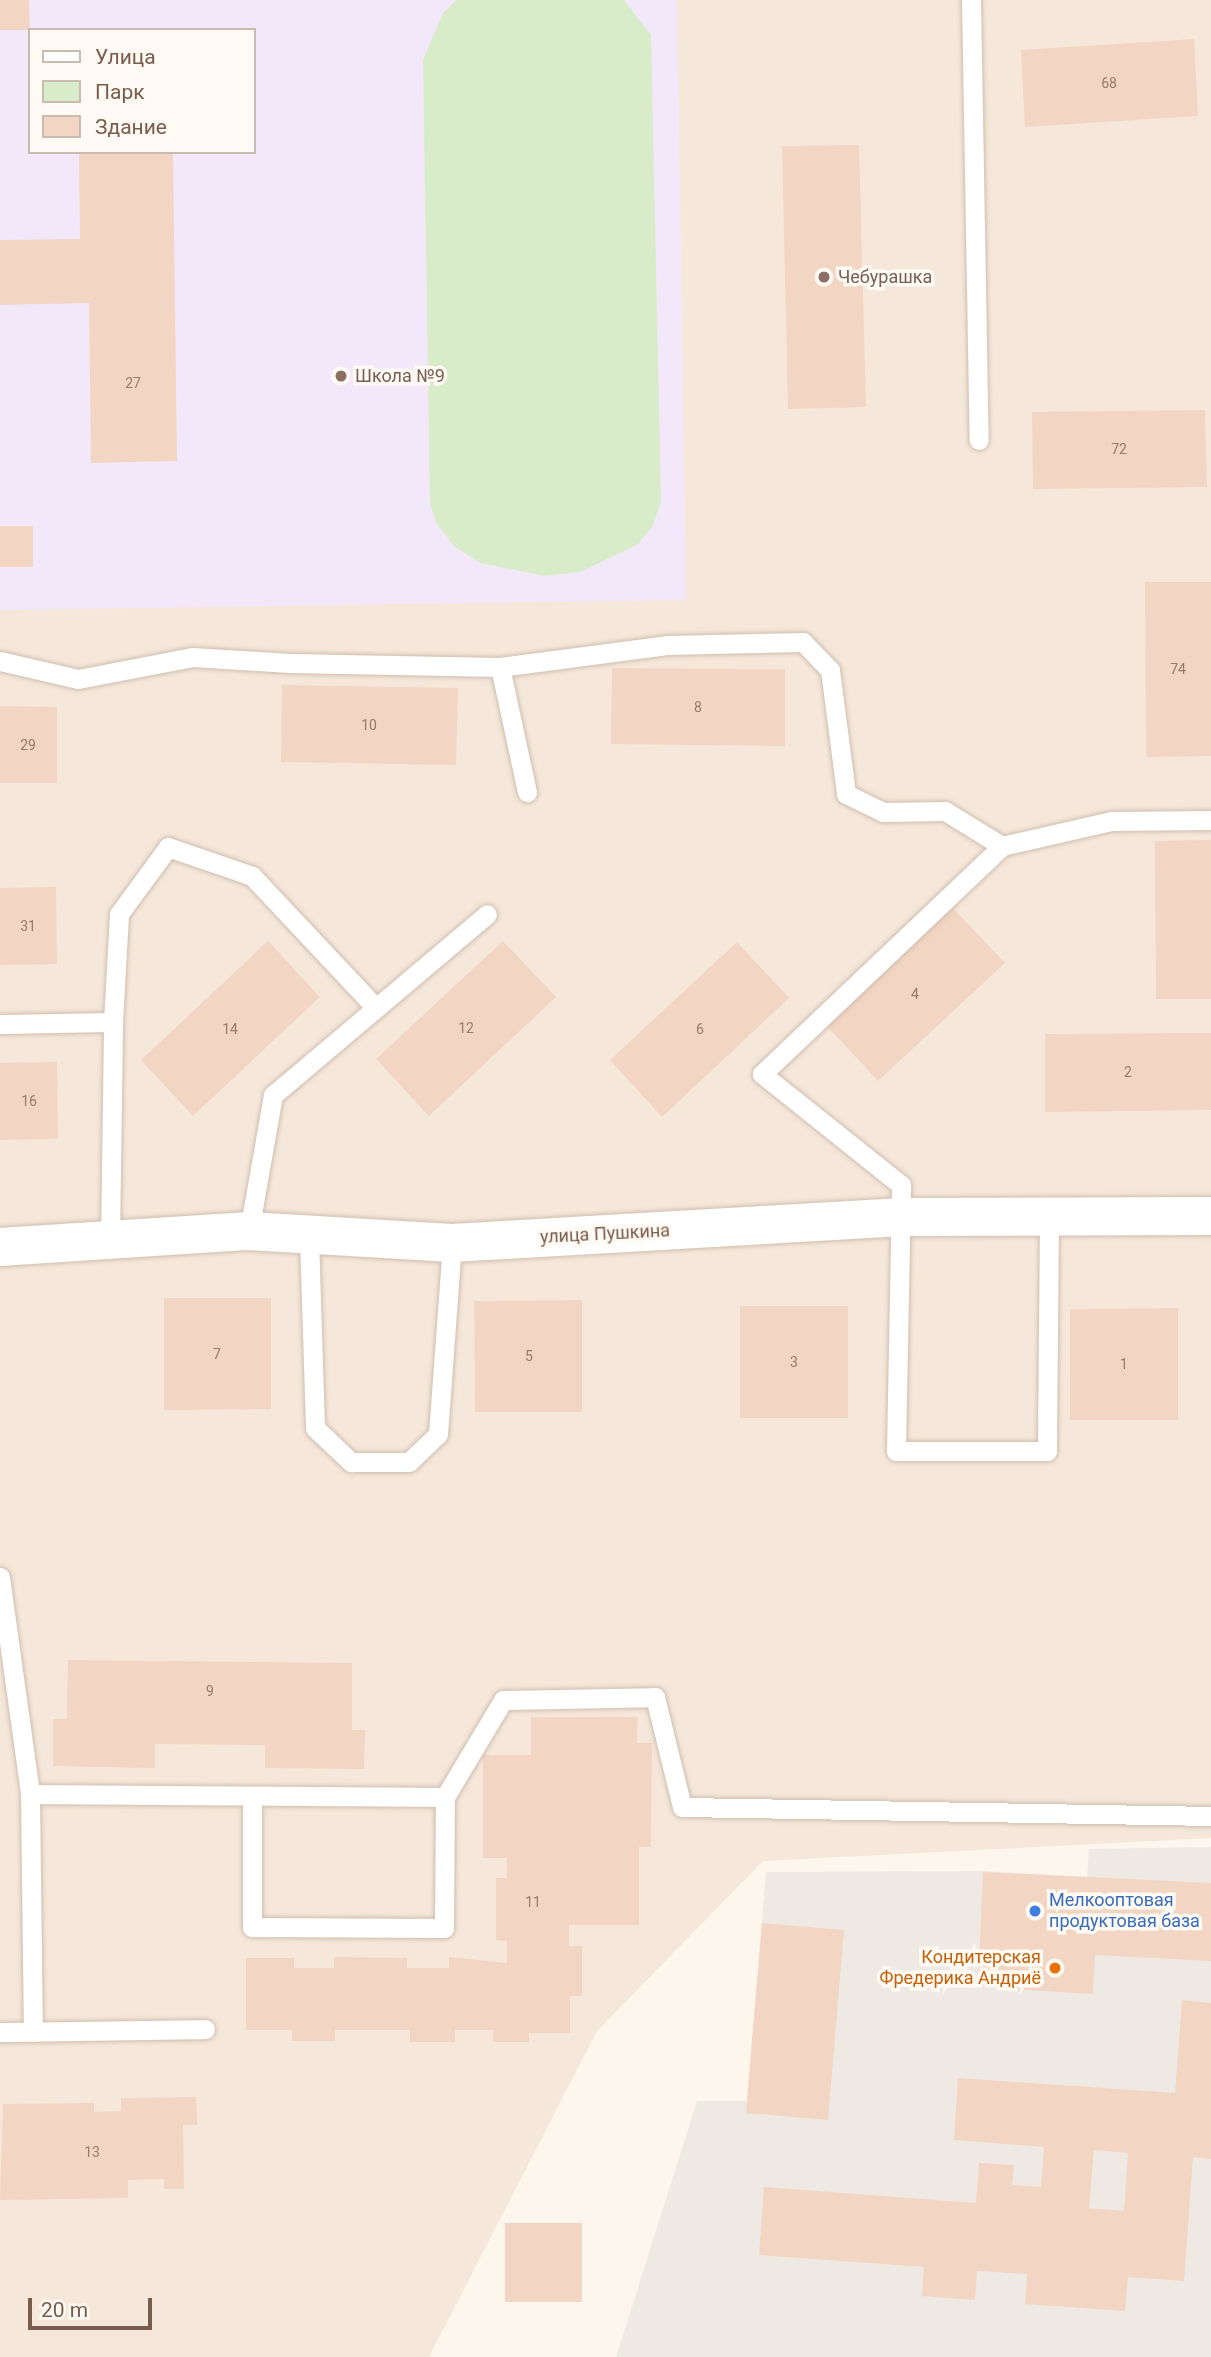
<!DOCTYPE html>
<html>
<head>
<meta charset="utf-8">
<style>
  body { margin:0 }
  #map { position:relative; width:1211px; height:2357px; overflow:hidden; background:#fdf6ec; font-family:Roboto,sans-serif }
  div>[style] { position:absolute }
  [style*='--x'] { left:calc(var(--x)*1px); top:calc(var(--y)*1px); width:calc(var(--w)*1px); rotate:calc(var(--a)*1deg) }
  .residential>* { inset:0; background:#f5e8da }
  .industrial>* { inset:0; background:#efe9e4 }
  .education>* { inset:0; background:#f3e8fa }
  .green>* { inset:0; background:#d8ecc9 }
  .building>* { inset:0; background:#f3d5c3 }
  .roads { filter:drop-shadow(0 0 2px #d1beb0) drop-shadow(0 0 2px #d1beb0) }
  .lane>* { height:19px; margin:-9.5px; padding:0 9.5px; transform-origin:9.5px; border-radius:9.5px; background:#fff }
  .secondary>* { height:38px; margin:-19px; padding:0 19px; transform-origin:19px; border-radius:19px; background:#fff }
  .dots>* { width:19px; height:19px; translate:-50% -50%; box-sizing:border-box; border:4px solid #fffaf3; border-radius:50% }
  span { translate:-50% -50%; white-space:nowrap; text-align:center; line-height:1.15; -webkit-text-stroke:7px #fffaf3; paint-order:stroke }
  .number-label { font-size:14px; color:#987a6a }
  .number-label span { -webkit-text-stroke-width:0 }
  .education-label { font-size:18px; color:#785e54 }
  .left { translate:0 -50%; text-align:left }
  .street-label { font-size:18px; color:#7a5c4d }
  .shop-label { font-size:18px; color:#366cbe }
  .food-label { font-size:18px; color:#c56008 }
  .right { translate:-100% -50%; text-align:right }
  .legend { position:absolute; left:28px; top:28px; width:228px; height:126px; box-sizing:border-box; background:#fffaf3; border:2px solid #cabbb1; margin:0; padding:9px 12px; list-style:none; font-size:21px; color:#7a5c4d }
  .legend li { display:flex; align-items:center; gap:14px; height:35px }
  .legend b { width:35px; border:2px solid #cabbb1 }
  .scale { position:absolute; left:28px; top:2298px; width:124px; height:32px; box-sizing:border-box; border:4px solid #7a5c4d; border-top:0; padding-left:9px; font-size:21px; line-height:24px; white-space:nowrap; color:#7a5c4d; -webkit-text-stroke:5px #fffaf3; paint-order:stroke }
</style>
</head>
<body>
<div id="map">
  <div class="residential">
    <i style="clip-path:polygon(evenodd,0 0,1211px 0,1211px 1838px,763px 1861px,597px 2031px,429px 2357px,0 2357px,0 0,30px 30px,254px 30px,254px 152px,30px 152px,30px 30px)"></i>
  </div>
  <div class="industrial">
    <i style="clip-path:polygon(1211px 1847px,1211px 2357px,616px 2357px,697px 2101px,747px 2101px,766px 1872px,983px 1871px,1087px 1877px,1089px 1849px)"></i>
  </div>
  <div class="education">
    <i style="clip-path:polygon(evenodd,0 0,677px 0,686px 600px,0 610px,0 0,30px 30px,254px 30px,254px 152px,30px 152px,30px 30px)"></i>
  </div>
  <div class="green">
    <i style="clip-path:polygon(457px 0,624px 0,651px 35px,661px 501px,653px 526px,637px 545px,580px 572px,545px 576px,480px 563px,454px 546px,437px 524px,430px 504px,423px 60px,443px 13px)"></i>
  </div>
  <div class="building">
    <i style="clip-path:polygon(0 0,29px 0,30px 30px,0 30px)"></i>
    <i style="clip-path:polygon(1194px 39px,1198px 116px,1025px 127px,1021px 50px)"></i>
    <i style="clip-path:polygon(859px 145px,866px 407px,788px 409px,782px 146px)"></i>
    <i style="clip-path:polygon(79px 152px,173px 152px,177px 461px,91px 463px,89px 303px,0 305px,0 240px,80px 239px)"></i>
    <i style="clip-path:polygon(1205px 410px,1207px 487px,1033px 489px,1032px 412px)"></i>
    <i style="clip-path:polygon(0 526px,33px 526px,33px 567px,0 567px)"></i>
    <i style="clip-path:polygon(1145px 582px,1211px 582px,1211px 756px,1146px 757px)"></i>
    <i style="clip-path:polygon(612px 668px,785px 669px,785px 746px,611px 744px)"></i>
    <i style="clip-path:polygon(282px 685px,458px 688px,456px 765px,281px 762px)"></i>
    <i style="clip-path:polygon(0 706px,57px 707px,57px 783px,0 783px)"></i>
    <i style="clip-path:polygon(1211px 840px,1211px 999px,1156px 999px,1155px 841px)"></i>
    <i style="clip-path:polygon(56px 887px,57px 964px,0 965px,0 888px)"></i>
    <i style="clip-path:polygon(952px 907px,1005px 963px,878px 1081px,826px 1025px)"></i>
    <i style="clip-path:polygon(268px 941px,320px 997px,193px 1116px,141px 1060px)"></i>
    <i style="clip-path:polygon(503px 941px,556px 997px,429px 1116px,376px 1059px)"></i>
    <i style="clip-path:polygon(737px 942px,789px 998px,662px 1117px,610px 1060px)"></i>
    <i style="clip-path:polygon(1211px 1033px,1211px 1110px,1045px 1112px,1045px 1034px)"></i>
    <i style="clip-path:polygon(57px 1062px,58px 1139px,0 1140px,0 1063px)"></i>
    <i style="clip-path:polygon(164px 1298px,271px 1298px,271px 1409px,164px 1410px)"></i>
    <i style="clip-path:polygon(582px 1300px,582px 1412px,475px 1412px,474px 1301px)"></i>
    <i style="clip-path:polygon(740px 1306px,848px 1306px,848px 1418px,740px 1418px)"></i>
    <i style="clip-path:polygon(1178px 1308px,1178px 1420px,1070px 1420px,1070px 1309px)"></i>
    <i style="clip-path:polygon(68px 1660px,352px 1663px,352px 1730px,365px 1730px,364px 1769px,265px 1768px,265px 1745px,155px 1744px,155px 1768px,53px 1766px,53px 1719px,67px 1719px)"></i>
    <i style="clip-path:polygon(531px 1717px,638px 1717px,637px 1743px,652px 1743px,651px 1847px,639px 1847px,639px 1925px,569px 1925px,569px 1946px,582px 1946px,582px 1996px,570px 1996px,570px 2033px,529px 2033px,529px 2042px,493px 2042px,493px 2030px,455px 2030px,455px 2042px,410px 2042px,410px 2030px,335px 2030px,335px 2041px,292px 2041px,292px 2030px,246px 2030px,246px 1958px,294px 1958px,294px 1968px,334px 1968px,334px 1957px,407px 1958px,407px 1968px,449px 1968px,449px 1957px,507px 1963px,507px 1941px,496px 1940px,496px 1878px,507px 1878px,507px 1858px,483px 1858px,483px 1755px,531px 1755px)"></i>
    <i style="clip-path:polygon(983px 1872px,1211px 1883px,1211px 1961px,1095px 1955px,1093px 1994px,978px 1987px)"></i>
    <i style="clip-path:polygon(762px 1923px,844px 1930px,828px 2120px,746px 2113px)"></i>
    <i style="clip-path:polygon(evenodd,1182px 2000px,1211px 2003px,1211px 2159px,1193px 2157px,1184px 2281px,1128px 2277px,1125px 2311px,1025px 2304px,1027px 2274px,977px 2271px,975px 2300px,922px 2296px,924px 2267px,759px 2255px,764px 2187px,976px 2203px,979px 2163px,1014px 2165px,1012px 2185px,1041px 2187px,1044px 2147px,954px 2140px,958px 2078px,1175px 2093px,1182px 2000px,1094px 2150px,1128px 2153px,1124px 2211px,1089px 2208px,1094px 2150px)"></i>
    <i style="clip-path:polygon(196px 2097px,197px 2125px,183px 2125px,184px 2189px,164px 2189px,164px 2179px,128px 2180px,128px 2198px,0 2200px,3px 2104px,94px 2103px,94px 2112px,121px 2111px,121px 2098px)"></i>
    <i style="clip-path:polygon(505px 2223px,582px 2223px,582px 2302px,505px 2302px)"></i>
  </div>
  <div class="roads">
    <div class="lane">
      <i style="--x:971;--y:0;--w:440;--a:89"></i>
      <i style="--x:0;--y:661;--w:80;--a:13"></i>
      <i style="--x:78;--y:679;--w:116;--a:-10.9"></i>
      <i style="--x:192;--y:657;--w:98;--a:3.5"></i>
      <i style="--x:290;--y:663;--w:210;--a:1.1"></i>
      <i style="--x:500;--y:667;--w:128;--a:77.8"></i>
      <i style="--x:500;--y:667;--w:168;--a:-7.5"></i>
      <i style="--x:667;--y:645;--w:136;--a:-1.3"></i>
      <i style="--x:803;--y:642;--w:39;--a:46"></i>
      <i style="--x:830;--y:670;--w:125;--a:82.6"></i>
      <i style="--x:846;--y:794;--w:41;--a:25.9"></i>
      <i style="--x:883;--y:812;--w:62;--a:-0.9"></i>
      <i style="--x:945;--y:811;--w:67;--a:31.6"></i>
      <i style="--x:0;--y:1024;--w:113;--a:-1"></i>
      <i style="--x:113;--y:1022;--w:108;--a:-86.8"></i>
      <i style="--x:119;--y:914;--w:83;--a:-53.8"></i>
      <i style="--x:168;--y:847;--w:89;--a:19"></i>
      <i style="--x:252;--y:876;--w:181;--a:46.8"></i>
      <i style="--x:1049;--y:1215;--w:236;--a:90.5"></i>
      <i style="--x:1047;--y:1451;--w:151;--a:180"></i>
      <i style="--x:896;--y:1451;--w:266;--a:-88.9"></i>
      <i style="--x:901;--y:1185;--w:178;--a:-141.4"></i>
      <i style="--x:762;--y:1074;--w:331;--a:-43.5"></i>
      <i style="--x:1002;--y:846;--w:112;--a:-12.9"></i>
      <i style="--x:1111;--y:821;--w:100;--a:-0.6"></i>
      <i style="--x:249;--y:1231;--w:138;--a:-80"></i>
      <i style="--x:273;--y:1095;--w:280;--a:-40.2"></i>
      <i style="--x:309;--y:1237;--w:191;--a:88.2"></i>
      <i style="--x:315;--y:1428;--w:50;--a:43.4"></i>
      <i style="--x:351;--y:1462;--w:58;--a:0"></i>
      <i style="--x:409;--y:1462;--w:40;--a:-44"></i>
      <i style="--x:438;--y:1434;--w:192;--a:-85.8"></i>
      <i style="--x:110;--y:1242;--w:220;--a:-89.2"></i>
      <i style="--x:0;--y:1577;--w:219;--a:82.1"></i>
      <i style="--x:30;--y:1794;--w:238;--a:89.3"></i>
      <i style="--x:30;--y:1794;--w:415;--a:0.4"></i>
      <i style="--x:252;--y:1796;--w:131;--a:90"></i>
      <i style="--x:252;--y:1927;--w:192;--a:0.3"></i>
      <i style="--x:444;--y:1928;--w:131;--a:-89.6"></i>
      <i style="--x:445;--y:1797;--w:113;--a:-59.1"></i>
      <i style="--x:503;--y:1700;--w:152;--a:-1.1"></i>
      <i style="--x:655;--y:1697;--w:113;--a:76.2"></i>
      <i style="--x:682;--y:1807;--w:529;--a:0.97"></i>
      <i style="--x:0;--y:2032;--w:205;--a:-0.8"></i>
    </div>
    <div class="secondary">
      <i style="--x:0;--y:1247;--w:250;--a:-3.7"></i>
      <i style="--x:249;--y:1231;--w:203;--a:3.4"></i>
      <i style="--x:452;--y:1243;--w:447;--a:-3.3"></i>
      <i style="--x:898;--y:1217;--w:313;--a:-0.2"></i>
    </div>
  </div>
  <div class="dots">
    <i style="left:824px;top:277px;background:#8d6e63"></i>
    <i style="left:341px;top:376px;background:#8d6e63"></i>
    <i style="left:1035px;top:1911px;background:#3f7fe0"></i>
    <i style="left:1055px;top:1968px;background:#e8710a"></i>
  </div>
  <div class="number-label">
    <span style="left:1109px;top:83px">68</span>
    <span style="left:133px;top:383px">27</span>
    <span style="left:1119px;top:449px">72</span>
    <span style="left:1178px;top:669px">74</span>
    <span style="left:698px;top:707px">8</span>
    <span style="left:369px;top:725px">10</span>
    <span style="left:28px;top:745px">29</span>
    <span style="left:28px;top:926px">31</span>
    <span style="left:915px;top:994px">4</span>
    <span style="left:466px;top:1028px">12</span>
    <span style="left:230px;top:1029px">14</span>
    <span style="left:700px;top:1029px">6</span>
    <span style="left:1128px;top:1072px">2</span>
    <span style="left:29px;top:1101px">16</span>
    <span style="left:217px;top:1354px">7</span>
    <span style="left:529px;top:1356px">5</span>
    <span style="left:794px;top:1362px">3</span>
    <span style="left:1124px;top:1364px">1</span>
    <span style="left:210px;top:1691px">9</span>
    <span style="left:533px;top:1902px">11</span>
    <span style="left:92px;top:2152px">13</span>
  </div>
  <div class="education-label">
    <span class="left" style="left:838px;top:277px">Чебурашка</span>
    <span class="left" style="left:355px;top:376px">Школа №9</span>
  </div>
  <div class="street-label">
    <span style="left:605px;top:1234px;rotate:-3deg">улица Пушкина</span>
  </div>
  <div class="shop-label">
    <span class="left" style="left:1049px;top:1911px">Мелкооптовая<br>продуктовая база</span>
  </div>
  <div class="food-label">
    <span class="right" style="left:1041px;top:1968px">Кондитерская<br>Фредерика Андриё</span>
  </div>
  <ul class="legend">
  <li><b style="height:9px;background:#fff"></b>Улица</li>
  <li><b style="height:19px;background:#d8ecc9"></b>Парк</li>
  <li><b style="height:19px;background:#f3d5c3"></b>Здание</li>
  </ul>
  <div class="scale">20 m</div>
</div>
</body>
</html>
